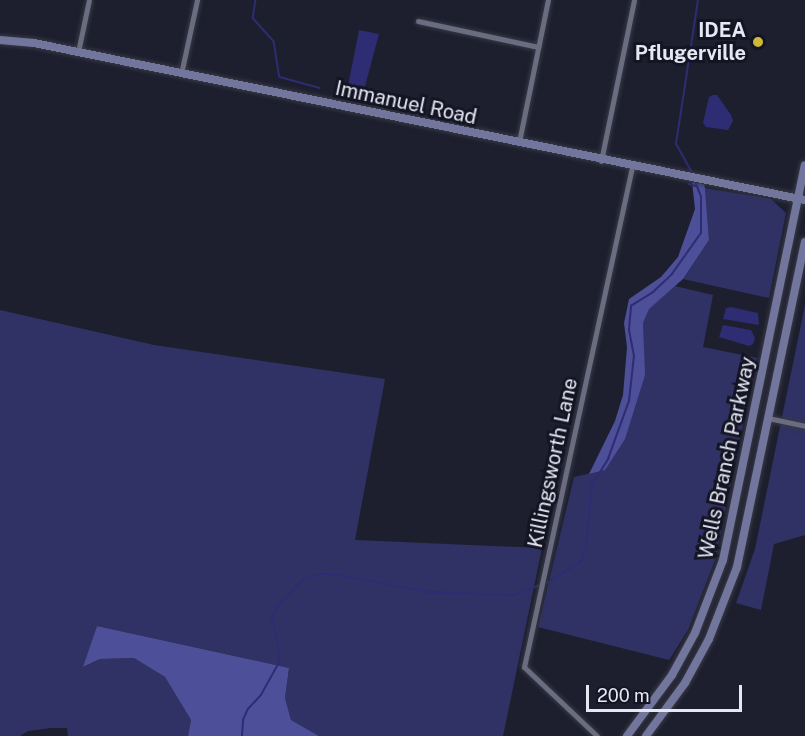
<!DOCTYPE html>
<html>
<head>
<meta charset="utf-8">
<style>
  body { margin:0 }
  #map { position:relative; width:805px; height:736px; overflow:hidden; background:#1d1f2e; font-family:"Public Sans",sans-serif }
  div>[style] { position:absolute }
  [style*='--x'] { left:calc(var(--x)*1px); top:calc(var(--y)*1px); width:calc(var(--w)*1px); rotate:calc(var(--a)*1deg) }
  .green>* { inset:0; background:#303265 }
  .forest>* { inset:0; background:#4d4f98 }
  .water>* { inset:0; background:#2e2c72 }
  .stream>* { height:1.5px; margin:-0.75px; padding:0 0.75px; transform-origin:0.75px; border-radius:0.75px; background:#2e2c72 }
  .roads { filter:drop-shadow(0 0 2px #393946) drop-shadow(0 0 2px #393946) }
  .street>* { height:5px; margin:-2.5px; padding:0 2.5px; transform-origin:2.5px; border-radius:2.5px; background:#6a6d80 }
  .secondary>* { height:8px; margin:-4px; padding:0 4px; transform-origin:4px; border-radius:4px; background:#72769d }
  .dots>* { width:16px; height:16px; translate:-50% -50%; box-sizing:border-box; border:3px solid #141524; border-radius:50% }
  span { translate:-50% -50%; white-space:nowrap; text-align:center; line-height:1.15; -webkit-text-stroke:6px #141524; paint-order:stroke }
  .poi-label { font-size:20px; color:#e6e7f2; font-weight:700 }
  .right { translate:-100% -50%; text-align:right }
  .street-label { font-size:20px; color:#e6e7f2 }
  .scale { position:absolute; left:586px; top:685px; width:156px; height:27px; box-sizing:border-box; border:3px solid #e6e7f2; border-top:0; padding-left:8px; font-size:18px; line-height:21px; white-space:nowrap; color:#e6e7f2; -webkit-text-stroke:4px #141524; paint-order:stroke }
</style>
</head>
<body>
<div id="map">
  <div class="green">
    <i style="clip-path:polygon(705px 188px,771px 199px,786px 213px,769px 298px,683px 279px,709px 240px)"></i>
    <i style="clip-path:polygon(675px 286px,713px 295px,703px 347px,757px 358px,715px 560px,688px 630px,669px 660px,538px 627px,574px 477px,605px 470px,644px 376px,643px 323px,649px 308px)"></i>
    <i style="clip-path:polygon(805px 305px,805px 535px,774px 544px,761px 610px,736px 603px,755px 549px)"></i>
    <i style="clip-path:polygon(0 310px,154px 345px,385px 379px,355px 540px,542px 548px,503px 736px,319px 736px,291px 720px,285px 698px,289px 668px,97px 626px,84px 667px,100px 659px,134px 658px,165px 677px,191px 720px,188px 736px,68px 736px,67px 728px,51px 728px,28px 731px,20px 736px,0 736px)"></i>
  </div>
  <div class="forest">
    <i style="clip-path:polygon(692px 182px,704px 184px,705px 188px,709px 240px,683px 279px,649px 309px,643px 323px,645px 375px,625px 439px,605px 470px,589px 474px,615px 421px,623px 395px,627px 347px,624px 323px,629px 299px,661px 277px,678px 257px,695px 209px)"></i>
    <i style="clip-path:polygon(97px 626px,289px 668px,285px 698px,291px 720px,319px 736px,188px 736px,191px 720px,165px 677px,134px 658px,100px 659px,83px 667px)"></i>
  </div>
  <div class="water">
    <i style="clip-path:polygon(359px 30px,379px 34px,364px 90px,348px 86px)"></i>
    <i style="clip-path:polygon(713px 95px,717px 95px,731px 115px,733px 121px,728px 130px,706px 127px,703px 123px,709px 97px)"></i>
    <i style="clip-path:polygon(731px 307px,758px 313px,759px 325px,723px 319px,726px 308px)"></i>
    <i style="clip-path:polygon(723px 325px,751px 330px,755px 338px,753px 344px,749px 346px,719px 337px)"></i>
  </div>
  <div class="stream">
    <i style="--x:256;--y:0;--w:18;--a:99"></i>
    <i style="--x:253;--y:18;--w:31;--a:48"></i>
    <i style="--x:274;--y:41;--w:36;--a:81"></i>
    <i style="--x:280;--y:77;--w:41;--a:15.4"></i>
    <i style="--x:349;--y:94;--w:19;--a:3"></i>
    <i style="--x:368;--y:95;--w:19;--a:28"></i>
    <i style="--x:385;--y:104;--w:5;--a:112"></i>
    <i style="--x:692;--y:173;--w:33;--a:-119"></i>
    <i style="--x:676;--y:144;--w:146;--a:-81.3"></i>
    <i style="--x:689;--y:184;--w:7;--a:16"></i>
    <i style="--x:547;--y:583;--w:40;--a:-32"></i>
    <i style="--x:581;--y:562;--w:16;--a:-72"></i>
    <i style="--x:586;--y:547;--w:62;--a:-84.5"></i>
    <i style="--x:592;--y:485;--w:31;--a:-58"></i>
    <i style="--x:608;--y:459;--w:62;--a:-70.1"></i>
    <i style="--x:629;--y:401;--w:45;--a:-83.7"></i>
    <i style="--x:634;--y:356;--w:26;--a:-101"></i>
    <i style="--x:629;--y:330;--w:24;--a:-85"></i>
    <i style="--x:631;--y:306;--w:26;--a:-32"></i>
    <i style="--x:653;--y:292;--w:26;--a:-43"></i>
    <i style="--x:672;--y:274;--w:50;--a:-54.7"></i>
    <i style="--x:701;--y:233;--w:36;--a:-90"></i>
    <i style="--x:701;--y:197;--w:17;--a:-111"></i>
    <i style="--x:242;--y:736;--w:16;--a:-86"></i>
    <i style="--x:243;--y:720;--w:12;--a:-66"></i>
    <i style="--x:248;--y:709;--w:19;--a:-47"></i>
    <i style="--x:261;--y:695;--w:37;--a:-61"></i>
    <i style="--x:279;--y:663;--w:20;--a:-93"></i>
    <i style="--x:278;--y:643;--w:25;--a:-104"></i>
    <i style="--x:272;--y:619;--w:13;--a:-67"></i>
    <i style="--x:277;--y:607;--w:40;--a:-46"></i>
    <i style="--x:305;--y:578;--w:16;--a:-14"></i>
    <i style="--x:321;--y:574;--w:18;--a:3"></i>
    <i style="--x:339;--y:575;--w:92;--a:10.7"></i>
    <i style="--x:429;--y:592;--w:85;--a:2"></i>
    <i style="--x:514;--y:595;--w:26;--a:-21"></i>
  </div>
  <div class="roads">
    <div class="street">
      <i style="--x:418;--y:21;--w:123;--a:12.2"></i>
      <i style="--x:78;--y:52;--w:53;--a:-78.1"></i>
      <i style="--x:181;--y:74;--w:76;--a:-77.8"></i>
      <i style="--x:519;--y:142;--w:145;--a:-78.5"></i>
      <i style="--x:601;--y:161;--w:164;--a:-78.4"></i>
      <i style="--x:768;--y:418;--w:38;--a:12"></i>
      <i style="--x:597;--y:736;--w:100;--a:-136.6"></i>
      <i style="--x:524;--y:667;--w:512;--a:-77.81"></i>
    </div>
    <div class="secondary">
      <i style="--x:0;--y:40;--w:34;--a:5"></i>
      <i style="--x:34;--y:43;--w:787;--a:11.51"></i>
      <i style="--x:627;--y:736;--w:76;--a:-53.6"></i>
      <i style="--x:672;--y:675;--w:48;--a:-61.3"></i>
      <i style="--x:695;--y:633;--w:78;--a:-69"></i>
      <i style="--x:723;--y:560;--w:403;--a:-78.3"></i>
      <i style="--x:646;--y:736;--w:66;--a:-53.7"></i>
      <i style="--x:685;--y:683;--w:50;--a:-61.4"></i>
      <i style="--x:709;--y:639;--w:77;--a:-68.7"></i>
      <i style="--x:737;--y:567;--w:332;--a:-78.2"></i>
    </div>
  </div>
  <div class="dots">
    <i style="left:758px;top:42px;background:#ceb837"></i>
  </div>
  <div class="poi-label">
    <span class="right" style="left:746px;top:42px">IDEA<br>Pflugerville</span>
  </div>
  <div class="street-label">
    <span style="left:406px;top:103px;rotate:12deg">Immanuel Road</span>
    <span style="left:727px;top:458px;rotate:-78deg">Wells Branch Parkway</span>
    <span style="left:553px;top:463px;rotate:-78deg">Killingsworth Lane</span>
  </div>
  <div class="scale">200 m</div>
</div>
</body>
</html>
